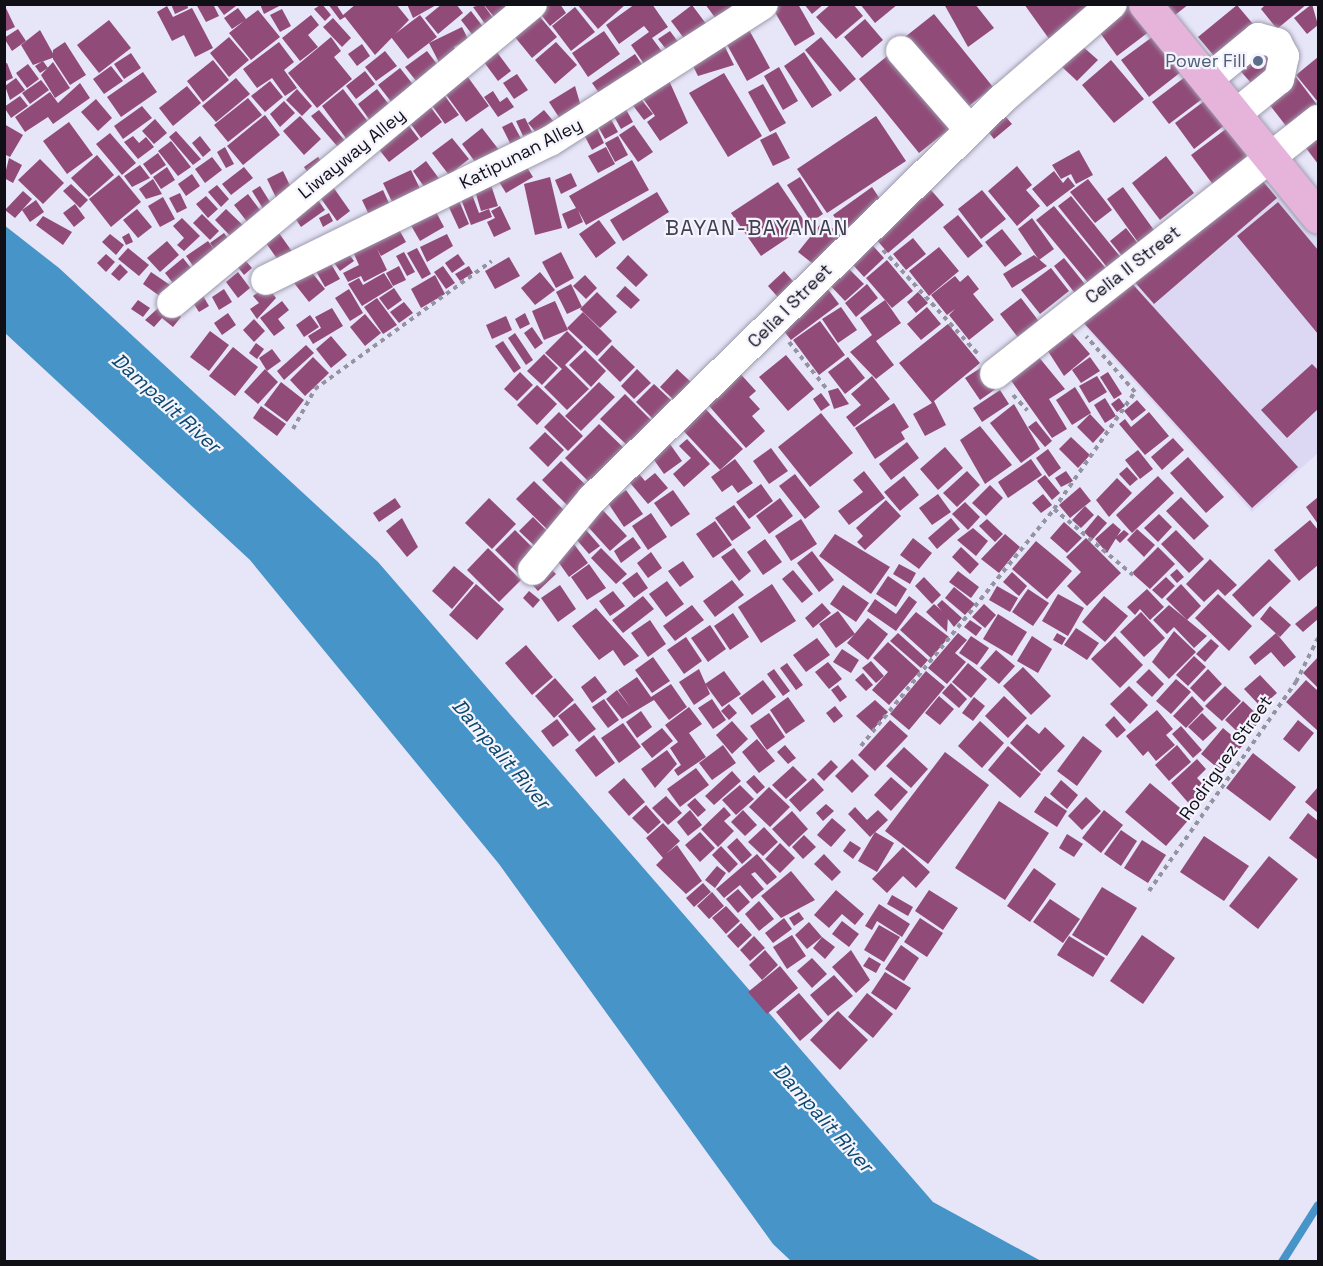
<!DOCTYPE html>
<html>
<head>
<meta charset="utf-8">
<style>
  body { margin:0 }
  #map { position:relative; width:1323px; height:1266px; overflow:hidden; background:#e7e5f8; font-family:"Space Grotesk",sans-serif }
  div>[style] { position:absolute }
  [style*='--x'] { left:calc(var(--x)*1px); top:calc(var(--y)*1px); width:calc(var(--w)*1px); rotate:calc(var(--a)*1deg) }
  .built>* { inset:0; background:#dcd8f3 }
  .water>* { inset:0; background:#4794c9 }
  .stream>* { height:8px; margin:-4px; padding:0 4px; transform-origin:4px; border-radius:4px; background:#4794c9 }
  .building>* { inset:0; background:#914b78 }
  .path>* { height:4px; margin-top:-2px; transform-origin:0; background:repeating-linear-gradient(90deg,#9493a1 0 4.5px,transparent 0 9px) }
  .roads { filter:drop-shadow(0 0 2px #9d9bac) drop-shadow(0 0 2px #9d9bac) }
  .minor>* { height:30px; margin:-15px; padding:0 15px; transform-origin:15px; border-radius:15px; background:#fff }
  .major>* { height:33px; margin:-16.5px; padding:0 16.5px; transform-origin:16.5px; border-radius:16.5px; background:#e6b4db }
  .dots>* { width:16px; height:16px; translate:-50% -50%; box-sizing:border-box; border:3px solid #f4f3fe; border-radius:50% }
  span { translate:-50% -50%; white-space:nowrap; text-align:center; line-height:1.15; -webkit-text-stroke:4.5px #f4f3fe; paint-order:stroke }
  .service-label { font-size:18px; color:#4e5e75 }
  .right { translate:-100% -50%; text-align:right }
  .street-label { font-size:18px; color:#0f0f15 }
  .water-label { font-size:20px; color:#0b486c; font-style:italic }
  .quarter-label { font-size:21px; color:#42404f; letter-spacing:1.5px }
  .frame { position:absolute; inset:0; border:6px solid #0f0f15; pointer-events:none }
</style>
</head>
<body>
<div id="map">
  <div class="built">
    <i style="clip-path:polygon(1260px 166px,1318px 237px,1318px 453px,1252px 512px,1077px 318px)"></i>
  </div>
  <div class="water">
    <i style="clip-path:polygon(4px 225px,59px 268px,378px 562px,933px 1202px,1041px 1261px,791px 1261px,773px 1244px,499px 864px,250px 560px,5px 333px)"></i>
  </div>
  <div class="stream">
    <i style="--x:1282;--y:1262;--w:67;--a:-57.7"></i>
  </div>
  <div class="building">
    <i style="clip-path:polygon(4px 4px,15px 27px,4px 32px)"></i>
    <i style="clip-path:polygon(171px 4px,187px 4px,188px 8px,175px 14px)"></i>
    <i style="clip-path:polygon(196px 4px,213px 4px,219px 16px,206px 22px)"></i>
    <i style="clip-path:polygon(216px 4px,235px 4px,236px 6px,224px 15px)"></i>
    <i style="clip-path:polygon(260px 4px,283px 4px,264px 14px)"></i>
    <i style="clip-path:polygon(322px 4px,331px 15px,325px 21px,314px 9px)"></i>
    <i style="clip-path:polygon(328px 4px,336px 4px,343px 15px,356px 4px,396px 4px,409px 20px,375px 55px,345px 17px,340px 20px)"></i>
    <i style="clip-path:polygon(407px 4px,438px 4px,413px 18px)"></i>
    <i style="clip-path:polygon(442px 4px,456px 4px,463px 13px,438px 34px,425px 18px)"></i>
    <i style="clip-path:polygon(483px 4px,501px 29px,493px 35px,473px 7px)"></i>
    <i style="clip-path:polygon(503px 4px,515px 19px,503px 28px,485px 6px)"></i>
    <i style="clip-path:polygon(560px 4px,566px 13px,550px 26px,535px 7px)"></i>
    <i style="clip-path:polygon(577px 4px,626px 4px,598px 29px)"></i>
    <i style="clip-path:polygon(635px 4px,652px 4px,668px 27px,652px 38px,669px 61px,651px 74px,631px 45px,649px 32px,644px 26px,619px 44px,606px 25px)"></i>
    <i style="clip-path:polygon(705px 4px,729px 4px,737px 15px,722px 27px)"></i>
    <i style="clip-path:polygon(770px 4px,798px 4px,815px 34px,795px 46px)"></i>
    <i style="clip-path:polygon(804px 4px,824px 4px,812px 14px)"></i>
    <i style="clip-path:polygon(831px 4px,853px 4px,863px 16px,836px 39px,816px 17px)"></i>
    <i style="clip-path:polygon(860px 4px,898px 4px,875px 23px)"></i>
    <i style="clip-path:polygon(944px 4px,975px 4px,994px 28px,968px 47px)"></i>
    <i style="clip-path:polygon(1024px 4px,1098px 4px,1052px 43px)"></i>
    <i style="clip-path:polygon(1123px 4px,1129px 4px,1150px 31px,1117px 56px,1095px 26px)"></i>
    <i style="clip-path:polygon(1158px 4px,1189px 4px,1170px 19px)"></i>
    <i style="clip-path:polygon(1266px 4px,1307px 4px,1277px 29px,1261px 9px)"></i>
    <i style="clip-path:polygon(1312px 4px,1318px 25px,1307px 34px,1294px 18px)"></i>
    <i style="clip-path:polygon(692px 5px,710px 29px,689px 45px,671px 21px)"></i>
    <i style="clip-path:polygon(1237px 5px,1253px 24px,1214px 56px,1198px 37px)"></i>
    <i style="clip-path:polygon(167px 6px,173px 17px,192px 8px,213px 48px,195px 57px,184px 35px,172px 41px,157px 12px)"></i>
    <i style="clip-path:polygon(575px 7px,595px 32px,571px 51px,552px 26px)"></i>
    <i style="clip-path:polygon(238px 8px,246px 19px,258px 10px,280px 37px,251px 60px,229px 33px,244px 21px,232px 29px,224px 18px)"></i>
    <i style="clip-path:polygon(282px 9px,291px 26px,280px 32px,270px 15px)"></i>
    <i style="clip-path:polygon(471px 11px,490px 36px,474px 37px,461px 20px)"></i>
    <i style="clip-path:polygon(535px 11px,557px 37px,532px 58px,510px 31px)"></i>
    <i style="clip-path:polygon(934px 14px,993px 87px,964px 110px,905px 37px)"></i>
    <i style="clip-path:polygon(311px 15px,319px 25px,308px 35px,318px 47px,300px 61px,289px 47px,295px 43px,289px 47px,282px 38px)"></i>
    <i style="clip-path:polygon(420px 15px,437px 37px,408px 59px,391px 37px)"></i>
    <i style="clip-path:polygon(333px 18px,351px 38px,342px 47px,323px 27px)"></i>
    <i style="clip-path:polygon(865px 19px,883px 40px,862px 58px,844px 37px)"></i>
    <i style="clip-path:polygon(109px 20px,131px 48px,99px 73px,77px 45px)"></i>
    <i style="clip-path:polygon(462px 27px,468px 39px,454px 47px,462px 63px,444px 72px,429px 43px)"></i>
    <i style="clip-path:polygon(748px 28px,770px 68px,747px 81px,725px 41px)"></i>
    <i style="clip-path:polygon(18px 29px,26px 41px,12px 51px,4px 38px)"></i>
    <i style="clip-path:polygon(40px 30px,55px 57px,33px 65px,21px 45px)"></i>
    <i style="clip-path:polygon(604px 31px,620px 54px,588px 77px,572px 53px)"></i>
    <i style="clip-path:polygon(670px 31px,684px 50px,673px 58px,658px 39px)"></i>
    <i style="clip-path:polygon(1159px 32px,1186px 68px,1149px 97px,1121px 60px)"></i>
    <i style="clip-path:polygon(229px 37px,249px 60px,229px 77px,210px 53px)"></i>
    <i style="clip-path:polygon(331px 37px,341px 51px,334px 57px,352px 79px,317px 108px,288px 73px)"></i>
    <i style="clip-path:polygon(821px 37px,856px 79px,840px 92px,805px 50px)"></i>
    <i style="clip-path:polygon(722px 41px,734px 65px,698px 76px,689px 58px)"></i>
    <i style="clip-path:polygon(65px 42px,86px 75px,70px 85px,53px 59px,53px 50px)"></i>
    <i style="clip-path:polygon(279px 42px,294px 62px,284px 70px,297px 88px,285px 96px,272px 78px,257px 88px,243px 69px)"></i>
    <i style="clip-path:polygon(556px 42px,577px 65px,555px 84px,535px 60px)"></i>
    <i style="clip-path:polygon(362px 44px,370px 56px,357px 66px,348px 54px)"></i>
    <i style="clip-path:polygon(491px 44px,511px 71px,498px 81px,478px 54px)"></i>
    <i style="clip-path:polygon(1263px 44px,1279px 63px,1252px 84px,1236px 66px)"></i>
    <i style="clip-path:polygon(1081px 45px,1098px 60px,1077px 81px,1061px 66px)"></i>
    <i style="clip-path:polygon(385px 51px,397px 66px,376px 81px,365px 67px)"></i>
    <i style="clip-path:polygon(427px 51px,446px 76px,425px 92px,405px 67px)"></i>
    <i style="clip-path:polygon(804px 52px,832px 95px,812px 108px,784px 66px)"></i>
    <i style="clip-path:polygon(131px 53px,141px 68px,124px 79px,114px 64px)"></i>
    <i style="clip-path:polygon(891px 53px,952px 127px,919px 153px,859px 79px)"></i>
    <i style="clip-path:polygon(635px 54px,651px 78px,609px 107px,592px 83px)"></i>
    <i style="clip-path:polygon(1318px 57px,1318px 102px,1296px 75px)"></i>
    <i style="clip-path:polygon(213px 60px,229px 80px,203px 102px,187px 81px)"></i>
    <i style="clip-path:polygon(1111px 60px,1144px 99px,1114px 123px,1082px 85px)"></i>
    <i style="clip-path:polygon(43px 61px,48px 68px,40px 73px,35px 66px)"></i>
    <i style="clip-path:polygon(53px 62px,70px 88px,55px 98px,41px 75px)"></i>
    <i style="clip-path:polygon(7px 63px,13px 78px,4px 82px,4px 64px)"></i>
    <i style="clip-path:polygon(28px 64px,39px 79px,27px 88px,16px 73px)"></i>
    <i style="clip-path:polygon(111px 66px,123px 81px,104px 94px,93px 79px)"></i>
    <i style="clip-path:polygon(779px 67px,798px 101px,783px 110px,764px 76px)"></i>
    <i style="clip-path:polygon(400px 68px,422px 96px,400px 113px,378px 85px)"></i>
    <i style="clip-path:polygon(462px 69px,489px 106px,466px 122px,439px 85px)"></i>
    <i style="clip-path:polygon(365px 71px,375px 84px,356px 99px,346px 86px)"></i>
    <i style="clip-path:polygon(1193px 71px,1210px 93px,1169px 124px,1152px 102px)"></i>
    <i style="clip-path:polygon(143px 72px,157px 92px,121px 117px,107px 97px)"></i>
    <i style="clip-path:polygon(724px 73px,762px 136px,728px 157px,689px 93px)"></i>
    <i style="clip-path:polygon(517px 74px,528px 90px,514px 99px,503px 83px)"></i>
    <i style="clip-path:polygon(667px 76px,688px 123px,660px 141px,647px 122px,655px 116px,640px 94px)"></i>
    <i style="clip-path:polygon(1296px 77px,1318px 106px,1293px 135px,1266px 100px)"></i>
    <i style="clip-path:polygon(16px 78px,25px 90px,10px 100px,5px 86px)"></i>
    <i style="clip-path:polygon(236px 78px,250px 94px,216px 122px,202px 106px)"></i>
    <i style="clip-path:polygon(41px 80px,49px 90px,30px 104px,22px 93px)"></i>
    <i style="clip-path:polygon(270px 81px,283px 97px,265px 112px,251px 96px)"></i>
    <i style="clip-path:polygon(80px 83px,90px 98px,53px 124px,48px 117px,25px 132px,15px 117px,50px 92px,58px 103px)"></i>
    <i style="clip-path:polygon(763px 84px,786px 123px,770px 132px,748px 92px)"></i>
    <i style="clip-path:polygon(187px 86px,201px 103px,173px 126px,159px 108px)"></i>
    <i style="clip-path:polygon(575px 86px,582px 110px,562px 122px,549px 102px)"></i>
    <i style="clip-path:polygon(439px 88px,459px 115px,445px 124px,426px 97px)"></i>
    <i style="clip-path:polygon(297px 89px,312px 106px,302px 116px,286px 100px)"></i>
    <i style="clip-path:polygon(343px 89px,376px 132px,354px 149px,322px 106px)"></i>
    <i style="clip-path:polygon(377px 89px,397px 115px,377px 130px,358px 104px)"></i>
    <i style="clip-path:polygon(493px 91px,500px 102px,507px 97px,514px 107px,498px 117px,484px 97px)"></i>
    <i style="clip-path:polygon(636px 93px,653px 114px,644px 120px,628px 99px)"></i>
    <i style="clip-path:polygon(20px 96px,28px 106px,11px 118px,4px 107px)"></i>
    <i style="clip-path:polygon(1211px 96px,1230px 121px,1194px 149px,1175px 123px)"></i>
    <i style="clip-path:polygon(248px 98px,262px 115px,228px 142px,214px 125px)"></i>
    <i style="clip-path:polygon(96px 99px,112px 118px,98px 131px,81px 112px)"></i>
    <i style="clip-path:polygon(425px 100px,442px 122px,421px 138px,405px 116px)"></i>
    <i style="clip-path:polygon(284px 101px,295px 113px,280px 127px,270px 114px)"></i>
    <i style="clip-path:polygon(623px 104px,633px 122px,621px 129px,611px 111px)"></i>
    <i style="clip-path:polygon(142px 106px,152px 118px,123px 139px,114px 126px)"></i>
    <i style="clip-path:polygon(999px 109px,1012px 124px,994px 139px,982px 124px)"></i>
    <i style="clip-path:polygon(319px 110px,351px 148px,344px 154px,311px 116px)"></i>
    <i style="clip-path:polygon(544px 110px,560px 129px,544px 142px,528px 123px)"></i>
    <i style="clip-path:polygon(608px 114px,618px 132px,605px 139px,595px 121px)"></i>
    <i style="clip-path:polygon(265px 115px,280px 135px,243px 165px,227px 146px)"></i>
    <i style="clip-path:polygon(300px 116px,321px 139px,304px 155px,283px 131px)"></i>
    <i style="clip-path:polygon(876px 116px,906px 161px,827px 213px,797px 169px)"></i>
    <i style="clip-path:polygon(403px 118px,419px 139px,389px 162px,373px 142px)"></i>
    <i style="clip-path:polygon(525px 118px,532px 132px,523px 136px,516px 121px)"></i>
    <i style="clip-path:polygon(155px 119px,167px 133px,154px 144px,142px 131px)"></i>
    <i style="clip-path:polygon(69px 122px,93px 155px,67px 174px,43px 141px)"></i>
    <i style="clip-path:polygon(512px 122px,524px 144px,513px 149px,502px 127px)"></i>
    <i style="clip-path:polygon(594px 122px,604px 143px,592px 150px,581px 129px)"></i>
    <i style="clip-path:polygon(1234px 123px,1253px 152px,1217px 190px,1191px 155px)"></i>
    <i style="clip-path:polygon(4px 124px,23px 135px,10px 157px,4px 154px)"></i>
    <i style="clip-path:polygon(634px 125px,653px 152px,638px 162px,619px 135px)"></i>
    <i style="clip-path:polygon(1318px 126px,1318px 164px,1300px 140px)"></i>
    <i style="clip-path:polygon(482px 128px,499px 150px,478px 166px,462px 144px)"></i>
    <i style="clip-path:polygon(176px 131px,201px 159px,193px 165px,169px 137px)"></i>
    <i style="clip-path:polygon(776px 132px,790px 158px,773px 166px,760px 140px)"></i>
    <i style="clip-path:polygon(110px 133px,136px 163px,122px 175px,96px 144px)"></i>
    <i style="clip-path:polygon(133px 136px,139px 143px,146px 137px,154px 147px,138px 159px,124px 142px)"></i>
    <i style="clip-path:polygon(200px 136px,211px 150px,203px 157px,192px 143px)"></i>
    <i style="clip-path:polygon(618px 136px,628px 155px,615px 162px,605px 143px)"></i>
    <i style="clip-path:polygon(452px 138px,469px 159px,449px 175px,432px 153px)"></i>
    <i style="clip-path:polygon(171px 141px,191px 167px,178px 176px,158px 151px)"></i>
    <i style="clip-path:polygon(225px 147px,234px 164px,226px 168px,217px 152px)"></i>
    <i style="clip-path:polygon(606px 147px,615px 164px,598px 173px,588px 156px)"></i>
    <i style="clip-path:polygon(1079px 150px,1093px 175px,1076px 184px,1071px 174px,1061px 179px,1052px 165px)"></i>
    <i style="clip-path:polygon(158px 153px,166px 165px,151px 175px,143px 164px)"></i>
    <i style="clip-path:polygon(97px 155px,114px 175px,89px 197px,71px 178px)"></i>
    <i style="clip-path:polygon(1166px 156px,1194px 193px,1160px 220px,1132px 183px)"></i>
    <i style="clip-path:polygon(212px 157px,222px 170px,205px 183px,195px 169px)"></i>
    <i style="clip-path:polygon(318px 157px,327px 169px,312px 179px,304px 167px)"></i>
    <i style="clip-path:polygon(9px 158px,22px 165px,13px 183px,4px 178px)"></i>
    <i style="clip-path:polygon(40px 159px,64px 183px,43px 204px,18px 180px)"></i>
    <i style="clip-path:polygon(632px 160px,649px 190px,586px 225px,578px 210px,583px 222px,568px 229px,562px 214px,576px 208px,569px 196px)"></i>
    <i style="clip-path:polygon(426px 161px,446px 188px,432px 198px,413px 171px)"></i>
    <i style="clip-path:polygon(523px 161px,533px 177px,506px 193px,496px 177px)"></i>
    <i style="clip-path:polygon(140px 165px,150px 178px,132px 187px,124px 176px)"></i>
    <i style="clip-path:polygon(1017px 166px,1032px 185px,1026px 190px,1040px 206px,1017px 226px,988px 191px)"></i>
    <i style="clip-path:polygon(167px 167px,175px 180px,161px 189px,153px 177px)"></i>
    <i style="clip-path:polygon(244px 167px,253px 178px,231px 195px,222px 184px)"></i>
    <i style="clip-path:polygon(411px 170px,423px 195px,398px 214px,383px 183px)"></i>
    <i style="clip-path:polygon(283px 171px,296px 198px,280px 206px,267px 179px)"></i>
    <i style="clip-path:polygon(1054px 171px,1063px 183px,1068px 177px,1075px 186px,1047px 207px,1032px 189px)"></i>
    <i style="clip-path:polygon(1255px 172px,1277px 198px,1154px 304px,1132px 279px)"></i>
    <i style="clip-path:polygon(571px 173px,577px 186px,561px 194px,555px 180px)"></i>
    <i style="clip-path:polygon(192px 174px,200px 186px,186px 196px,178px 184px)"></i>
    <i style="clip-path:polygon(119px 175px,141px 202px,111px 227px,89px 199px)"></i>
    <i style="clip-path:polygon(550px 177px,562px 228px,535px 235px,524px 184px)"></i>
    <i style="clip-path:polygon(800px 177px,823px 214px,811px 222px,787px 185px)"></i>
    <i style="clip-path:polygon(153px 179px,162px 194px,146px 199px,139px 189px)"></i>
    <i style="clip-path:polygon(489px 179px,498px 206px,481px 211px,473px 184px)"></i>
    <i style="clip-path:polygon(1088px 179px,1112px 210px,1095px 223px,1070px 192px)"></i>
    <i style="clip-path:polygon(778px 182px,807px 225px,761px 256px,731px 213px)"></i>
    <i style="clip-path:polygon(924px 182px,944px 205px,888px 253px,869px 231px)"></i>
    <i style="clip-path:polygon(71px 184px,88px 200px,80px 208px,63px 191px)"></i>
    <i style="clip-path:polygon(331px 184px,350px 211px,337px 221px,317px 193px)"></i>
    <i style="clip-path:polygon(217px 185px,229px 199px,221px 207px,208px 192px)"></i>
    <i style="clip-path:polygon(260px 186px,275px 210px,267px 215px,252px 191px)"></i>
    <i style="clip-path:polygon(872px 187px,882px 202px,844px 230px,833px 215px)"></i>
    <i style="clip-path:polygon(1123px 187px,1156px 233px,1140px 245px,1107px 199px)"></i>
    <i style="clip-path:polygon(470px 189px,479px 213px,489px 209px,492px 217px,471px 225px,459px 194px)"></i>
    <i style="clip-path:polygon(383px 190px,393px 212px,372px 221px,362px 200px)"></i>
    <i style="clip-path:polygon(982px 190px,1006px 219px,981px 239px,958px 209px)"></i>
    <i style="clip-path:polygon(23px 191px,32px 199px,15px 218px,5px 210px)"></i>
    <i style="clip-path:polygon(657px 192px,669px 212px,623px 241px,610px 220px)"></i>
    <i style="clip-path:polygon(180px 193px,187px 208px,177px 213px,169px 198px)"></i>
    <i style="clip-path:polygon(313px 193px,325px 210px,301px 227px,289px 209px)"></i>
    <i style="clip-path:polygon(248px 194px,266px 218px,252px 228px,234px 205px)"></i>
    <i style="clip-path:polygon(206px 196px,218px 209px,208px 218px,196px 204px)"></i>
    <i style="clip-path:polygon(457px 196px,469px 224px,459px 229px,446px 201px)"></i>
    <i style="clip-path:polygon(1071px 196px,1127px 265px,1114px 276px,1058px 206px)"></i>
    <i style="clip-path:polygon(163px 197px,175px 219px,160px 227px,148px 206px)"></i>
    <i style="clip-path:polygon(36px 200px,44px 212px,30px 222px,22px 210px)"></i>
    <i style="clip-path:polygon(1278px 202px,1318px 250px,1318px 334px,1237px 236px)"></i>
    <i style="clip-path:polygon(75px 204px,85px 218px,74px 227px,63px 213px)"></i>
    <i style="clip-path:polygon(500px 206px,511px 229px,494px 237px,487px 222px,495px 218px,491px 211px)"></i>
    <i style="clip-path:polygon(1054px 206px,1113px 277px,1095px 291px,1036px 220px)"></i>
    <i style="clip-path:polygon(434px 208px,444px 227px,420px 241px,409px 222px)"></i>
    <i style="clip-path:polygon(137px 209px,152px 227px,138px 238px,123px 220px)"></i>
    <i style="clip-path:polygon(226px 209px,250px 232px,238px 244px,215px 220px)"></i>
    <i style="clip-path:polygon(329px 213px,333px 221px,323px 227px,319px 218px)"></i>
    <i style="clip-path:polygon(202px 214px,219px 231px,210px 240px,193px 223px)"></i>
    <i style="clip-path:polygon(958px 215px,983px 246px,968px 258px,943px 227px)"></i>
    <i style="clip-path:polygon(43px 216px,72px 232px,63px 245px,36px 225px)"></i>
    <i style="clip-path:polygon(182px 218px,200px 236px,184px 251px,177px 245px,184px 238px,173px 226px)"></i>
    <i style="clip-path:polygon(1032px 218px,1054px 249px,1039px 260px,1018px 229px)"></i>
    <i style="clip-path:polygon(599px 220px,616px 243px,596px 258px,579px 234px)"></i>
    <i style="clip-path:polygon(823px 221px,842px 236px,817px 267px,798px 252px)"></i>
    <i style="clip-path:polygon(396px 224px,406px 242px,381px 256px,377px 249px,387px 270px,364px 282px,361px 276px,348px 282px,343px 273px,359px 265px,353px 252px)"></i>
    <i style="clip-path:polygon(1126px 228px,1143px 250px,1127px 262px,1110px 241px)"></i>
    <i style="clip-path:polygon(1002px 229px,1022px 254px,1005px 267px,985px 242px)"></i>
    <i style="clip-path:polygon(129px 233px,133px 242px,126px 245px,122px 237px)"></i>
    <i style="clip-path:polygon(224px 233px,233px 245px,218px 255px,210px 243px)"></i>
    <i style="clip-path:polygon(279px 233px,298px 260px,285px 270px,266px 243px)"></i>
    <i style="clip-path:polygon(110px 234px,124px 245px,116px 255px,102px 242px)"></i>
    <i style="clip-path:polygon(447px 234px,453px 246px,427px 262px,420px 247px)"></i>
    <i style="clip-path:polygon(865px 237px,884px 258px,864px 277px,845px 256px)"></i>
    <i style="clip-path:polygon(913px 238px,926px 254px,906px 270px,893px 254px)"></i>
    <i style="clip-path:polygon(167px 241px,179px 255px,160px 272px,147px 258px)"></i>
    <i style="clip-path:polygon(208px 241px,218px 255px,196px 270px,186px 256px)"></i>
    <i style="clip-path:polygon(939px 247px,959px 271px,929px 296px,909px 271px)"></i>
    <i style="clip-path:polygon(128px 248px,149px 265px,139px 276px,118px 259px)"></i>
    <i style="clip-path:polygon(417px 248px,431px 274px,422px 279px,407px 253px)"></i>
    <i style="clip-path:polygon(346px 250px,354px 261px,340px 271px,332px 260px)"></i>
    <i style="clip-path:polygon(404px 252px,415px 272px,407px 276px,396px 256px)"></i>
    <i style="clip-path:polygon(561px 252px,574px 278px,556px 288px,542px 262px)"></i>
    <i style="clip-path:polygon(106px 254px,115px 262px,106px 272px,97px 263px)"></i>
    <i style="clip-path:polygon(458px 254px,465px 264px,452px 273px,445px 263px)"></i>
    <i style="clip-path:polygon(628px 255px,648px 275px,636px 287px,616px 268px)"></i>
    <i style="clip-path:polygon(1034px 255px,1047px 266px,1012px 288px,1003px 274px)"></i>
    <i style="clip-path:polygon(327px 257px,340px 279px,325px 287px,313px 266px)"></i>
    <i style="clip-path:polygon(509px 257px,520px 276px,495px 289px,485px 271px)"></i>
    <i style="clip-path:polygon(183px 258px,194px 272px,176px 287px,165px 273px)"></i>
    <i style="clip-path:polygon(1064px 258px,1088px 288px,1077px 296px,1054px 266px)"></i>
    <i style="clip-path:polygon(245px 260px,252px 268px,244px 275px,237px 266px)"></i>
    <i style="clip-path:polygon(887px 260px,913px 291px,892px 308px,866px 278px)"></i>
    <i style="clip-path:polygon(842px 262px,864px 284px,845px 301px,824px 279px)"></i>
    <i style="clip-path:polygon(120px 264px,128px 272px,119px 281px,111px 274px)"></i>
    <i style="clip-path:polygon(399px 266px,406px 280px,393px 286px,386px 273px)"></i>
    <i style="clip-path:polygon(443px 266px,455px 283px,446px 289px,434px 272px)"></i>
    <i style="clip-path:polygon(469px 266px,473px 273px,460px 281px,455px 274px)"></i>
    <i style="clip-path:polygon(1051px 268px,1069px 291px,1040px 314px,1021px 290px)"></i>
    <i style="clip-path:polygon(310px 270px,325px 289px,309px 302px,294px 283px)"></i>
    <i style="clip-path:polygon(784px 271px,799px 288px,783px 303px,768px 286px)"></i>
    <i style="clip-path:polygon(151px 272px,170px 285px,161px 297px,143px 284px)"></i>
    <i style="clip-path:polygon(238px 272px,250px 288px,238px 298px,226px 282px)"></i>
    <i style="clip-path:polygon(540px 272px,555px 290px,535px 305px,521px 288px)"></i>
    <i style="clip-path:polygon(384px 273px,393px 287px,362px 306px,348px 284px,359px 278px,363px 285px)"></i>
    <i style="clip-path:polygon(435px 275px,445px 294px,421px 308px,411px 289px)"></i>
    <i style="clip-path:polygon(585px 275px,597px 288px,586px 299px,573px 286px)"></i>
    <i style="clip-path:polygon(968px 275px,979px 289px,973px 294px,994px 320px,969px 340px,949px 315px,955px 309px,947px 315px,931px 295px,955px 276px,960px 282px)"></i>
    <i style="clip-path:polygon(1128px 279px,1298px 467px,1252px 508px,1082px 321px)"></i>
    <i style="clip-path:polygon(571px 284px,582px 307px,567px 314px,556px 292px)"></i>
    <i style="clip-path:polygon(824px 284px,839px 304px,791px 340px,776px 321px)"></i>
    <i style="clip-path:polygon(867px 284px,878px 298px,856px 317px,845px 303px)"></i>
    <i style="clip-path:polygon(267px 286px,276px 298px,257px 319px,250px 309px,259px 303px,253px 296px)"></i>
    <i style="clip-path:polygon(625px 286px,640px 300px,631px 309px,616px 296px)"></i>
    <i style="clip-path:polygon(394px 288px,402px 300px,388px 310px,379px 298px)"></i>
    <i style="clip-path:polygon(199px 289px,209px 306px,199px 312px,188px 295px)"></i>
    <i style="clip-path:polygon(224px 289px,232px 302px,219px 310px,212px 297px)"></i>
    <i style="clip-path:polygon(349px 289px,363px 313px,350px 321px,335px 298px)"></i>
    <i style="clip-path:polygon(597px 292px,617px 312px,600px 328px,580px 309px)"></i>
    <i style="clip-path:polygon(918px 292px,928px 303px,916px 313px,907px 302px)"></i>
    <i style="clip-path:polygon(377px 298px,397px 325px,383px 334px,364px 307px)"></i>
    <i style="clip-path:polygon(1021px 298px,1041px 324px,1020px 340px,1000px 314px)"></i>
    <i style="clip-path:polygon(138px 300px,150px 308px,143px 317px,131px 309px)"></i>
    <i style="clip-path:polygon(167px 300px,181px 317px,173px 327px,162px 318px,154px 327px,145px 320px)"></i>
    <i style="clip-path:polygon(885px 300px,901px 323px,876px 341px,894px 365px,876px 379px,850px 352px,872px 335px,860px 318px)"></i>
    <i style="clip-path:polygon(282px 301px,289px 310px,278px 319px,285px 328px,274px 336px,260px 318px)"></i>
    <i style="clip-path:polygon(555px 301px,568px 330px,544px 340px,532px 311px)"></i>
    <i style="clip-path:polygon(404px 302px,413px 313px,399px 323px,390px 312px)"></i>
    <i style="clip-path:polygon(841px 307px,857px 330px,838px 343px,822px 319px)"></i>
    <i style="clip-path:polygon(927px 307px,941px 324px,921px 340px,907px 324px)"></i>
    <i style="clip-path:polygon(332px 308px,343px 326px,313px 344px,308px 336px,321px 328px,315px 317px)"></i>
    <i style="clip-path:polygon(583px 312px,612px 341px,597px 356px,567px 328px)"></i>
    <i style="clip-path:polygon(228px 313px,236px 325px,222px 335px,214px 323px)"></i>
    <i style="clip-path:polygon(525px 313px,530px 324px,520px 329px,515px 319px)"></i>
    <i style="clip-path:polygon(365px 314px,381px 333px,365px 346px,350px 327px)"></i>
    <i style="clip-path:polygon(310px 315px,319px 327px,304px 337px,296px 325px)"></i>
    <i style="clip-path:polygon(506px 316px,512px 330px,492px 339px,486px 325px)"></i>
    <i style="clip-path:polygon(254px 319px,265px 331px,254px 342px,243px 330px)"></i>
    <i style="clip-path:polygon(820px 321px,845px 355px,819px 375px,793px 340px)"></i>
    <i style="clip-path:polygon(948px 324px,980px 363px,934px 401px,946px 425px,925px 436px,913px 414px,932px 403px,899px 363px)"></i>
    <i style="clip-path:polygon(1066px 326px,1090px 354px,1064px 376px,1044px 345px)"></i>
    <i style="clip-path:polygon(532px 327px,543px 343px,535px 349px,524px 333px)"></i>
    <i style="clip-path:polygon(210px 331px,229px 345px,209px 371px,190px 357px)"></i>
    <i style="clip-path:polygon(567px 331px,583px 347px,565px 365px,589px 389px,567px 410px,544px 387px,562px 369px,545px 353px)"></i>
    <i style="clip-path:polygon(515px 333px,533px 360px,526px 365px,508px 338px)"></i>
    <i style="clip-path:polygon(331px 336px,347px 355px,331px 368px,316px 349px)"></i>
    <i style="clip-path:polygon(503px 341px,521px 368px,514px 373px,495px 346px)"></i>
    <i style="clip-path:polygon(256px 343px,264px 349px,257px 359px,249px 353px)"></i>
    <i style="clip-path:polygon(306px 345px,314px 353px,284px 380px,277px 371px)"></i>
    <i style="clip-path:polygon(612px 345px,635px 367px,620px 382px,598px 360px)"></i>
    <i style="clip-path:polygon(233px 347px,258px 367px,235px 396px,209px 376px)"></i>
    <i style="clip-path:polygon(272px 349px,281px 361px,267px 371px,259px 358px)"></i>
    <i style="clip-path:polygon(585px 350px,606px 371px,591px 387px,569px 365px)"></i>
    <i style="clip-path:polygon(1033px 350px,1065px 389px,1049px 399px,1067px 429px,1052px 438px,1005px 372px)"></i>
    <i style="clip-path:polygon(544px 354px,558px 368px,542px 385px,527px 371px)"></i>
    <i style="clip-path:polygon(786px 355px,814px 389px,788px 411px,759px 377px)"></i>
    <i style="clip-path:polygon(313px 357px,329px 373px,305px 396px,290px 380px)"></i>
    <i style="clip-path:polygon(848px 357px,865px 378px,845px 394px,828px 372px)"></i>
    <i style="clip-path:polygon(1090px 357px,1100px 371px,1081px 383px,1072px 370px)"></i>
    <i style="clip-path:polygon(1312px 364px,1318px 370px,1318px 409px,1287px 438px,1261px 410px)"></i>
    <i style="clip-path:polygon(982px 367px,997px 388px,980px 400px,965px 378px)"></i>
    <i style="clip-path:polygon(265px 369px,278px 382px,258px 404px,244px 392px)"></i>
    <i style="clip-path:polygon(637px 369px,651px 383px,634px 399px,621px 386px)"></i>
    <i style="clip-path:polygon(677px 369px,693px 384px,676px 402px,660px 387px)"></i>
    <i style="clip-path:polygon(736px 369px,756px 391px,749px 397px,760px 409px,752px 416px,765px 431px,746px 448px,703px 399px)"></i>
    <i style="clip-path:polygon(520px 372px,533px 385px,517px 401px,504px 389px)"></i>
    <i style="clip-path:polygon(1108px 372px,1122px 394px,1114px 399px,1100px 377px)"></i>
    <i style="clip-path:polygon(872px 376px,890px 399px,854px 427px,846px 417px,861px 405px,851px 394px)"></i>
    <i style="clip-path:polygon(1097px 376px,1107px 392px,1089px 403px,1079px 386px)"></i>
    <i style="clip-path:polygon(281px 382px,304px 400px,287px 422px,264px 405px)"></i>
    <i style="clip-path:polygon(599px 382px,615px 397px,581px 431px,565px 416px)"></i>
    <i style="clip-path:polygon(654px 384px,674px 403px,656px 422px,636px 402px)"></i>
    <i style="clip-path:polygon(537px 385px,557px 404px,537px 425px,517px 405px)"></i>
    <i style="clip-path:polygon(1075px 387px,1091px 413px,1072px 425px,1056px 400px)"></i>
    <i style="clip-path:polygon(838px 388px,849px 404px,834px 409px,828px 391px)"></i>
    <i style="clip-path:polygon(1000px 390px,1009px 404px,982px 422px,973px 408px)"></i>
    <i style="clip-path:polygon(821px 393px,830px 405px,821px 411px,813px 399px)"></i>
    <i style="clip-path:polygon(625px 394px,656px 425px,632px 450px,600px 419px)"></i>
    <i style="clip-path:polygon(1105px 398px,1116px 416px,1105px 423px,1094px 405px)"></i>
    <i style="clip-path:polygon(1119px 398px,1125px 406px,1117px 412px,1111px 404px)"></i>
    <i style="clip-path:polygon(1137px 400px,1146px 410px,1132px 421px,1124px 411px)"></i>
    <i style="clip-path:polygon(700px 403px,743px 449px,720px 470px,678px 425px)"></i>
    <i style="clip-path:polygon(894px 403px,909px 427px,901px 432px,905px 439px,875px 459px,855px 428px)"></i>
    <i style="clip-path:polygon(1014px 404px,1040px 449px,1021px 463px,990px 423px)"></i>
    <i style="clip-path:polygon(261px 406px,286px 424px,277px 436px,253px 418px)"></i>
    <i style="clip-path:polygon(559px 412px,583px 436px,568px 451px,544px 427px)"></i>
    <i style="clip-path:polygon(1149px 412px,1169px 436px,1145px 455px,1119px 424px,1125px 419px,1131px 427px)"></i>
    <i style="clip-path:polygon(821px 413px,853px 453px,810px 487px,778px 447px)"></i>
    <i style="clip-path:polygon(1090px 414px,1105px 430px,1093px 443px,1077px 427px)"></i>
    <i style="clip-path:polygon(1036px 421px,1052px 441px,1045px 447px,1028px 427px)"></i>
    <i style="clip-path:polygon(599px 424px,630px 454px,596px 489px,565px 458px)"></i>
    <i style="clip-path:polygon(980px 426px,1012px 465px,985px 484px,960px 440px)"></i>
    <i style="clip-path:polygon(545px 432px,564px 450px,548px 467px,529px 448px)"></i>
    <i style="clip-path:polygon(665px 437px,682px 461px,664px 474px,647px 450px)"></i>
    <i style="clip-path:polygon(1071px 437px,1090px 455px,1078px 468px,1059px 449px)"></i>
    <i style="clip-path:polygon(1173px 438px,1184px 450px,1162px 470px,1151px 457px)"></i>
    <i style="clip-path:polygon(687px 439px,710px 464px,684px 487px,673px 474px,691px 458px,679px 446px)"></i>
    <i style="clip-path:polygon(907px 442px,919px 458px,891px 480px,879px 464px)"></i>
    <i style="clip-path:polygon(945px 447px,963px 468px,938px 490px,920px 469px)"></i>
    <i style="clip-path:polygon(771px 448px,788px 471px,769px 484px,753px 461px)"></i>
    <i style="clip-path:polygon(1048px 449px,1061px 468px,1049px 477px,1036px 458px)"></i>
    <i style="clip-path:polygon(1138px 450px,1153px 469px,1140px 479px,1125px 460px)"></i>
    <i style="clip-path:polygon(1188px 457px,1224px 497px,1206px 513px,1170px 473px)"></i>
    <i style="clip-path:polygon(735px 459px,753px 483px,738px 493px,732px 485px,722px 492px,711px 477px)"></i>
    <i style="clip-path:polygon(1031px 459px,1042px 475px,1008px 498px,998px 482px)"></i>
    <i style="clip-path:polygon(561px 461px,593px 492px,574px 512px,542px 480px)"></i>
    <i style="clip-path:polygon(1127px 467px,1138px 479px,1130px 486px,1119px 474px)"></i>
    <i style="clip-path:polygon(635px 469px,645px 481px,655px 473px,668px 488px,648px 504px,625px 477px)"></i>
    <i style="clip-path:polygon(864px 471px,885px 498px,849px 525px,838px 511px,863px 492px,853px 480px)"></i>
    <i style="clip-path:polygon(967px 471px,980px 485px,957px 507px,943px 493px)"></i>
    <i style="clip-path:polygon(1066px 471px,1073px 481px,1061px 487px,1055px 478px)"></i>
    <i style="clip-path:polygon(795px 474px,820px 507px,805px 519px,779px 486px)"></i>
    <i style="clip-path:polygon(1045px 475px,1060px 493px,1052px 500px,1037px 481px)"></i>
    <i style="clip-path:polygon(904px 476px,919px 495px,900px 511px,884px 492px)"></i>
    <i style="clip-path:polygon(1158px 476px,1174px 493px,1132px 533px,1116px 515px)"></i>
    <i style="clip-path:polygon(1117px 478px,1132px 493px,1109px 517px,1096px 500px)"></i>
    <i style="clip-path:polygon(534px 481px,569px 515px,551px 533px,516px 499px)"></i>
    <i style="clip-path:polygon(761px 484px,773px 501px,749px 519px,736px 502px)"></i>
    <i style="clip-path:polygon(990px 485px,1003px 498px,986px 516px,972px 503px)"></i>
    <i style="clip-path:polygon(1080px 487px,1091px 501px,1070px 518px,1059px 505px)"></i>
    <i style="clip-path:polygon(626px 490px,643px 514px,624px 527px,608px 503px)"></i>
    <i style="clip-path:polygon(673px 490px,690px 514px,671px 527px,654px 503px)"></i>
    <i style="clip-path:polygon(938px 494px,951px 512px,932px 525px,919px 508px)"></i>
    <i style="clip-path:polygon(1043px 494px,1052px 505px,1041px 513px,1032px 503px)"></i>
    <i style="clip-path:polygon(1181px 497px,1209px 526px,1194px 540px,1166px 511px)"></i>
    <i style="clip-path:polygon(1318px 497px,1318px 524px,1306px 507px)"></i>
    <i style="clip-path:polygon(395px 498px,401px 507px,379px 522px,373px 513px)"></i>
    <i style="clip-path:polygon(489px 498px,516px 524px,492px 549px,465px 523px)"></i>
    <i style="clip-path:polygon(780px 498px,793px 516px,769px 534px,756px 516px)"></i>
    <i style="clip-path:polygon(886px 500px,901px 516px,865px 550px,857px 542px,863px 536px,856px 528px)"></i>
    <i style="clip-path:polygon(965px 502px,980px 517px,968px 530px,952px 514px)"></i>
    <i style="clip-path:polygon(597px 504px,627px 536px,610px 551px,580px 518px)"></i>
    <i style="clip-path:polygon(734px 505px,751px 528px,732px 541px,715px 518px)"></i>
    <i style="clip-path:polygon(1085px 506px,1094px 515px,1081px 528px,1072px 520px)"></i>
    <i style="clip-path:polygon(651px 513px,667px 537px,648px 550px,632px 526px)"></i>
    <i style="clip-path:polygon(1159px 514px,1172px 527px,1158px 542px,1144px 528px)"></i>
    <i style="clip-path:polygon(1098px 515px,1107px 523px,1092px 540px,1084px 532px)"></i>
    <i style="clip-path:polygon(533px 517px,552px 536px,539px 550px,519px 531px)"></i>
    <i style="clip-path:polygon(402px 518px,418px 547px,407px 557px,386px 531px)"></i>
    <i style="clip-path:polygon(951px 518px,960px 529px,937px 549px,928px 538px)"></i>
    <i style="clip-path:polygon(801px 519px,817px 544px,791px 561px,775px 536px)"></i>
    <i style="clip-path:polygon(987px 519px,1003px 534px,995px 542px,979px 526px)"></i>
    <i style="clip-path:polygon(1310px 520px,1318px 530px,1318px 565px,1299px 581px,1274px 550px)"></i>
    <i style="clip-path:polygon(715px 521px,732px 545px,713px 558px,696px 534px)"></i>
    <i style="clip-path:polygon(1064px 522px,1082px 538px,1067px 553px,1050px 538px)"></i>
    <i style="clip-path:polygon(580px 523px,600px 546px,589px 554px,569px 531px)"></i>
    <i style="clip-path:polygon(1113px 523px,1121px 530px,1107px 553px,1095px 539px)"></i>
    <i style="clip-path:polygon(973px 528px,988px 541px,976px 556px,957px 540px)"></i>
    <i style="clip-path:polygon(1137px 529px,1155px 545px,1144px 557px,1127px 540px)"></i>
    <i style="clip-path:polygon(515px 530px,538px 553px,518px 573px,495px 550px)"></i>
    <i style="clip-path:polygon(1124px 530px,1129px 534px,1120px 543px,1115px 538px)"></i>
    <i style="clip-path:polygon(1176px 530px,1204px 559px,1189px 573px,1161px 544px)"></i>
    <i style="clip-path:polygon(835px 534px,890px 567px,871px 594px,819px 556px)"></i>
    <i style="clip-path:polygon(1005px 534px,1020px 547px,999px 573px,981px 559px)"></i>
    <i style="clip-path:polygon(633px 537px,641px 548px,621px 563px,614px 551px)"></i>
    <i style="clip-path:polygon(913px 538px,932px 553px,919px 569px,900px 555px)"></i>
    <i style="clip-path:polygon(1086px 538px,1121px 573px,1087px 606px,1067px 586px,1081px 572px,1066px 557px)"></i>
    <i style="clip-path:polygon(765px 539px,782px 562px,763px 575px,747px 552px)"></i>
    <i style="clip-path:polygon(571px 540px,588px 563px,569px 577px,552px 553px)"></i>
    <i style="clip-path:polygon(1036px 541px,1072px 571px,1047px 599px,1012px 569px)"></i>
    <i style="clip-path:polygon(961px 547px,979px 564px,970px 574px,952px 557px)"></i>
    <i style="clip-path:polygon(1158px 547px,1175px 564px,1150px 589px,1132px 573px)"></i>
    <i style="clip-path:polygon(488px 548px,521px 580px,499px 602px,467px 570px)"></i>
    <i style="clip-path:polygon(601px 548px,627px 574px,616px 584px,591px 558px)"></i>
    <i style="clip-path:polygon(734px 548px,751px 571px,739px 581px,721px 557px)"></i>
    <i style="clip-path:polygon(812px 551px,834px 580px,819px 592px,797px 563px)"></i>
    <i style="clip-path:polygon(651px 552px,662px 568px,648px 578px,637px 563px)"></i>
    <i style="clip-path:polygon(1210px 559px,1237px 585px,1225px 596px,1218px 589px,1204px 602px,1186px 584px)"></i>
    <i style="clip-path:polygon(1269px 559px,1291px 581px,1253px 617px,1232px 595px)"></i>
    <i style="clip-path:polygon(683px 561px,694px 577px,680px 587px,668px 571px)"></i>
    <i style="clip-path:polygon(544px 562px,556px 574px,538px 591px,526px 578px)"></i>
    <i style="clip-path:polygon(589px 564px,606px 588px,587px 600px,571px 577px)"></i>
    <i style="clip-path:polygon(899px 564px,916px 573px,910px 584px,893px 574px)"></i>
    <i style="clip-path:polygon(454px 566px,474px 583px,452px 609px,432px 591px)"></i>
    <i style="clip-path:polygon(1177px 569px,1184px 577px,1177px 583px,1170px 575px)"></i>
    <i style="clip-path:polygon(793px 570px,813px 594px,802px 603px,782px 579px)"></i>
    <i style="clip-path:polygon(958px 571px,979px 587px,971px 598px,949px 582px)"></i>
    <i style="clip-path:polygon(637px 572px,648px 588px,634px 598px,622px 583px)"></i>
    <i style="clip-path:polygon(1012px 572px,1027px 586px,1019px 596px,1003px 582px)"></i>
    <i style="clip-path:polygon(888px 576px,907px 589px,896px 607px,876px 594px)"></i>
    <i style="clip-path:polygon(924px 577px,941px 595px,932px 604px,915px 586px)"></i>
    <i style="clip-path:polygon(1166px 577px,1175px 586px,1162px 599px,1152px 590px)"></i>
    <i style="clip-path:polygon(732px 580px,744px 595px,715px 617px,703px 601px)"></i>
    <i style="clip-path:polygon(667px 581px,684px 604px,666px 617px,649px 594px)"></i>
    <i style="clip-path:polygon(476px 584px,504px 609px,477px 640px,449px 615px)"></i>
    <i style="clip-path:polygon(772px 584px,796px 621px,761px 643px,738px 607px)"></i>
    <i style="clip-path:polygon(1181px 584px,1201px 606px,1187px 620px,1166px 599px)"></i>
    <i style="clip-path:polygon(560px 585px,576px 609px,558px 622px,541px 598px)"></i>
    <i style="clip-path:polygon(843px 585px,869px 603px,856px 622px,830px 604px)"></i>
    <i style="clip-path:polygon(997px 586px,1018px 598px,1010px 612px,989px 600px)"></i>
    <i style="clip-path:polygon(954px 587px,975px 604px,965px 615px,945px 598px)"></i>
    <i style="clip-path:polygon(1028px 589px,1049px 603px,1033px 626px,1012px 612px)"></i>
    <i style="clip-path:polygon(1147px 589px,1164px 607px,1150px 620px,1140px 609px,1135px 615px,1127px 607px)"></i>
    <i style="clip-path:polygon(529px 591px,540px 600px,533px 608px,523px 598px)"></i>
    <i style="clip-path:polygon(613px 591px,625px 606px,610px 616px,599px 601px)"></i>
    <i style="clip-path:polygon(1058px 594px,1084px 608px,1068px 636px,1042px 621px)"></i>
    <i style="clip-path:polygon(1218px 594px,1252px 626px,1229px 651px,1195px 618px)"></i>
    <i style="clip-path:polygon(643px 596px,654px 609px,623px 633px,612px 620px)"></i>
    <i style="clip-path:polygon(909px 596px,917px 602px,896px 631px,867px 611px,875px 599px,896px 614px)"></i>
    <i style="clip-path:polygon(1104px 596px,1128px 616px,1105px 642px,1082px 622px)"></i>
    <i style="clip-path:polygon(942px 600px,962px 618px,954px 627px,937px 605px)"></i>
    <i style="clip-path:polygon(822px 603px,831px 613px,813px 628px,805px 618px)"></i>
    <i style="clip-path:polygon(934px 604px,948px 616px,947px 632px,926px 612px)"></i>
    <i style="clip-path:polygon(984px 604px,996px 615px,985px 628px,972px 617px)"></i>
    <i style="clip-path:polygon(692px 605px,704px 620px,675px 641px,663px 626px)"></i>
    <i style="clip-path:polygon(1169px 605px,1207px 636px,1194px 648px,1174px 627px,1167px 634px,1153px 620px)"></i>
    <i style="clip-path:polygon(1318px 605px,1318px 619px,1303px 632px,1295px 624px)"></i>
    <i style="clip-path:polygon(1270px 606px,1291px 625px,1280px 637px,1260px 619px)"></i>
    <i style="clip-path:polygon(596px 608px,639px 656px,624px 666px,613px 650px,599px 660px,572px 626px)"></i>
    <i style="clip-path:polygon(838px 611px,855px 634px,836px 648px,819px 624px)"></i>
    <i style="clip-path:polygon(916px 612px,949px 637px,931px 658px,900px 630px)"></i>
    <i style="clip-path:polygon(1141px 612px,1165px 638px,1144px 657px,1120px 632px)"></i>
    <i style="clip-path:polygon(733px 613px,749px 637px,730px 650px,714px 626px)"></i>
    <i style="clip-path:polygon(998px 614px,1027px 632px,1012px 656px,983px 639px)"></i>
    <i style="clip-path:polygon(868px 618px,888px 634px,868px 660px,847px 643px)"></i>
    <i style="clip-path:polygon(650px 620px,666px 644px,648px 657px,631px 633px)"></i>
    <i style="clip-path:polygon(970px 620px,982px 628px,976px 636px,964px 627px)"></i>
    <i style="clip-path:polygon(710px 625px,726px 649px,708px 662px,691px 638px)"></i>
    <i style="clip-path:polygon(1076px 628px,1099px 643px,1087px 660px,1064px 645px)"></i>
    <i style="clip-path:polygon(1174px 631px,1196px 652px,1169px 679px,1152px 662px)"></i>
    <i style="clip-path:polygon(898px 633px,928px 660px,921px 668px,890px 641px)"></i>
    <i style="clip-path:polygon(958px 633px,967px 640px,955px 653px,966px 662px,947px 684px,928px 668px)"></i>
    <i style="clip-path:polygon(1057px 633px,1066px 638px,1062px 645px,1053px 640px)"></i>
    <i style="clip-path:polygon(1276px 633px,1296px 657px,1284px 667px,1271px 652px,1255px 665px,1249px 657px)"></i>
    <i style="clip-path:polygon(971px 636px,989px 648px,977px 665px,959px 653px)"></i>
    <i style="clip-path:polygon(1032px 636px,1052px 649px,1038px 673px,1017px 661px)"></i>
    <i style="clip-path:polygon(1115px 636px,1143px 665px,1120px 688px,1091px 659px)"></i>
    <i style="clip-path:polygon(686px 637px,702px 661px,684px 674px,667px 650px)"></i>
    <i style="clip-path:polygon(817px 638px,830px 655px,806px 672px,793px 655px)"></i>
    <i style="clip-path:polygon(1211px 639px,1219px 646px,1205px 662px,1196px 654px)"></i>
    <i style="clip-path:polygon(888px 642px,920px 671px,889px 705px,872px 690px,888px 672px,873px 658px)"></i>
    <i style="clip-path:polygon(526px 645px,553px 677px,532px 695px,505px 663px)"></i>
    <i style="clip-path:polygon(842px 649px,859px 660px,851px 673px,833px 662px)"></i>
    <i style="clip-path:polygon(996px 650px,1015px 666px,999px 684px,980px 668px)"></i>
    <i style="clip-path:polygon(1194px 656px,1206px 667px,1188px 686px,1176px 675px)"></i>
    <i style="clip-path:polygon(653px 657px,670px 681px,652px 693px,635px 670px)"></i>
    <i style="clip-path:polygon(1318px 657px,1318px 688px,1303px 673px)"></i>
    <i style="clip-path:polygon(871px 661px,884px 676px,876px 683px,862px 668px)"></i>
    <i style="clip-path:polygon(828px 662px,842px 679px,829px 689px,815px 672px)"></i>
    <i style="clip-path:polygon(787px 663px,803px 685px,796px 690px,780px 668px)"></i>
    <i style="clip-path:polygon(968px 663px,987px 679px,971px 698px,952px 682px)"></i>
    <i style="clip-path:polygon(1023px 667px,1051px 696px,1031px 715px,1003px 686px)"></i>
    <i style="clip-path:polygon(699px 669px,710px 694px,694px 705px,679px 682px)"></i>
    <i style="clip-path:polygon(774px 669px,790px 691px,783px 696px,767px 674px)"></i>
    <i style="clip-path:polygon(1149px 669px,1164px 684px,1152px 697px,1136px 682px)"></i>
    <i style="clip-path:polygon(1208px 669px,1222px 684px,1204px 702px,1190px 688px)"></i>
    <i style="clip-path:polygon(724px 671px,741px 694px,722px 707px,705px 684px)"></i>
    <i style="clip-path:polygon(926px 671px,945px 687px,909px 730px,890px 714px)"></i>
    <i style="clip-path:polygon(863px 673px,873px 685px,866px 691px,855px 680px)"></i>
    <i style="clip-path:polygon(1260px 675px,1277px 693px,1261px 707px,1244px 689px)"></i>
    <i style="clip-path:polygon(595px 676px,607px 692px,592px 703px,581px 687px)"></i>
    <i style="clip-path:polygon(637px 677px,651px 697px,671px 684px,687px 707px,669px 720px,654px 700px,622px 719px,606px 699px,617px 690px,631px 708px,618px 690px)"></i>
    <i style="clip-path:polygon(555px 678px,574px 700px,554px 718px,535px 696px)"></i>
    <i style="clip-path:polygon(1176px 679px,1191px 692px,1171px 714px,1156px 701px)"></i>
    <i style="clip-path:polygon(763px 680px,776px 697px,752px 715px,739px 698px)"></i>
    <i style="clip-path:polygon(1306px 680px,1318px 691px,1318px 731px,1286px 702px)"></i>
    <i style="clip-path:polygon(951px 683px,967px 699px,959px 708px,942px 693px)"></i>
    <i style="clip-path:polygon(838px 685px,847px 697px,840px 702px,831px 690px)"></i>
    <i style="clip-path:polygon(1129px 686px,1148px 705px,1130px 724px,1110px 704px)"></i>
    <i style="clip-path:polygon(1225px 686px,1241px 701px,1222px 721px,1205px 706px)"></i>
    <i style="clip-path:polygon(939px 696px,954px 709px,940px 725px,925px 713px)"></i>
    <i style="clip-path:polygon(1004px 696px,1027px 718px,1008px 738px,985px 716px)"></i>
    <i style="clip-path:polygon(1192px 696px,1204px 709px,1186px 728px,1173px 716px)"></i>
    <i style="clip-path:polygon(788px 697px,805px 721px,786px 734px,770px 710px)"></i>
    <i style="clip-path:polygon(974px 697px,985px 706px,973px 721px,962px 713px)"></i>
    <i style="clip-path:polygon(604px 699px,619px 720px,608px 728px,592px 707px)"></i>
    <i style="clip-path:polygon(712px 699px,726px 720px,713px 729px,698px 708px)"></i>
    <i style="clip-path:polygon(875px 700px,888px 712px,872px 731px,856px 716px)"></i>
    <i style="clip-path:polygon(1243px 701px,1262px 719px,1244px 738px,1225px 720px)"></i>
    <i style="clip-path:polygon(575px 703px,596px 729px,579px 742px,558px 716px)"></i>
    <i style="clip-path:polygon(729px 704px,737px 713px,729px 720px,721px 711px)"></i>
    <i style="clip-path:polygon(835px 706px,843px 716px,834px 723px,826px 713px)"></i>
    <i style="clip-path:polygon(689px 707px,702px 724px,689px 733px,706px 757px,678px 776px,674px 770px,681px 765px,670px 748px,678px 742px,665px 725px)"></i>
    <i style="clip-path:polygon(1157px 710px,1173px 729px,1166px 735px,1175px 745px,1156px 761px,1148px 751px,1143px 756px,1126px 736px)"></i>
    <i style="clip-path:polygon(641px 711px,652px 727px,637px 738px,626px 722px)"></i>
    <i style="clip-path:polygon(769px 713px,785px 737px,767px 750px,750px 726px)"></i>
    <i style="clip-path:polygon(1202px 713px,1217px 728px,1203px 741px,1188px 727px)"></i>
    <i style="clip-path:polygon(1114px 716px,1126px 730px,1117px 738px,1105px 725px)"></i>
    <i style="clip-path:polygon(557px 719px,569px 735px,553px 747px,541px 731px)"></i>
    <i style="clip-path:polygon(890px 720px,908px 736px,875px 771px,858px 755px)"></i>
    <i style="clip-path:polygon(1298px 720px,1314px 733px,1299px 752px,1283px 739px)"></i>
    <i style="clip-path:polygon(732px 721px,748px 739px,732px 754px,716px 735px)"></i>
    <i style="clip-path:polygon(980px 721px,1004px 743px,982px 768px,958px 746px)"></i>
    <i style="clip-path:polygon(623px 723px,641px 747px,619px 763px,601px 738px)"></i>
    <i style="clip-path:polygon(1027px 724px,1039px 734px,1045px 727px,1065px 746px,1041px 772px,1010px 743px)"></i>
    <i style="clip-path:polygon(1181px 726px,1202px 750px,1193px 758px,1172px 734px)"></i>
    <i style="clip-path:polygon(662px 728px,673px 741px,652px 758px,641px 744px)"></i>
    <i style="clip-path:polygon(1223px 728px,1243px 745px,1220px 770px,1201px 754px)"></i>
    <i style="clip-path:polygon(594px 735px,615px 763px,596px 777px,575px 750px)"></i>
    <i style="clip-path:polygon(1083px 736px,1102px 751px,1077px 786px,1057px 771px)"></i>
    <i style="clip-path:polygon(757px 739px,775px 761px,759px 773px,742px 752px)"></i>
    <i style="clip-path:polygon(723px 745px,736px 763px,712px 780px,699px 763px)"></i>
    <i style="clip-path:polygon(785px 745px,796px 758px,788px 764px,777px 752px)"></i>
    <i style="clip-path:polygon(1177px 745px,1191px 762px,1169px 781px,1155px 765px)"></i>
    <i style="clip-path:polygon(1008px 746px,1041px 774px,1020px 798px,988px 770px)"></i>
    <i style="clip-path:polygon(904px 747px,928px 769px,911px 788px,886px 766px)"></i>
    <i style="clip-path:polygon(667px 750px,677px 764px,655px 788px,641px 769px)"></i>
    <i style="clip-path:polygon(945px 752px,989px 785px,928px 864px,885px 831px)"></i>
    <i style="clip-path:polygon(1253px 753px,1296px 787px,1270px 821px,1226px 788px)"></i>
    <i style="clip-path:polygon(852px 759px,869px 776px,852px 793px,835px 776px)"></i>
    <i style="clip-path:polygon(1197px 759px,1206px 769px,1197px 778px,1210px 792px,1192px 807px,1171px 783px)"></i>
    <i style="clip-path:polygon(831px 760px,838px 767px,824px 781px,817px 774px)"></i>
    <i style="clip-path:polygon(793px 766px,807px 780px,786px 799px,772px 785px)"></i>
    <i style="clip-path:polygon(696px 768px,709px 785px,680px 807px,667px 789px)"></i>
    <i style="clip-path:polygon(732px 771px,741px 781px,714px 805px,705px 796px)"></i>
    <i style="clip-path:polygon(754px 775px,765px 787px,757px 794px,746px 782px)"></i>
    <i style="clip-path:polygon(891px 777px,908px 792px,891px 811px,874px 795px)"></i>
    <i style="clip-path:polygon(624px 778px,645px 802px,629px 816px,608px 792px)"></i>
    <i style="clip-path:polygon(813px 778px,824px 790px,800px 812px,789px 800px)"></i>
    <i style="clip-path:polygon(1061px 780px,1078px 795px,1067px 809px,1050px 794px)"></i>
    <i style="clip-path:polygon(1150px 783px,1191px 817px,1166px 846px,1125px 812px)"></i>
    <i style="clip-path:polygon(740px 785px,754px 799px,736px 815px,722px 800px)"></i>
    <i style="clip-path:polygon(769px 787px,790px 807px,770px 827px,749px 807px)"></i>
    <i style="clip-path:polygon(1318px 787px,1318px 813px,1305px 802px)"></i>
    <i style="clip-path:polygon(666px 796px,682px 813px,668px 825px,652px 808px)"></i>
    <i style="clip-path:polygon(1045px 796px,1067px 811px,1057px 827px,1034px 812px)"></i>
    <i style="clip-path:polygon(1086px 797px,1101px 811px,1082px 830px,1068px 816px)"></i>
    <i style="clip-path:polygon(695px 798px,706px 810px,698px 817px,687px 805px)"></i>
    <i style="clip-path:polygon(999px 801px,1049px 833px,1005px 900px,955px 868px)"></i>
    <i style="clip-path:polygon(826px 804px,834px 811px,823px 821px,816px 813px)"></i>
    <i style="clip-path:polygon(646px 805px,661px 822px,648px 834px,632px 818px)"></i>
    <i style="clip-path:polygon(724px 807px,731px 815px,724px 821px,734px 831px,718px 847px,701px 829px)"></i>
    <i style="clip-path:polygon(855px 807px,867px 820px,878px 810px,888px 820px,870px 837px,848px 814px)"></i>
    <i style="clip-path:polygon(690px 810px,702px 825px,688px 836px,677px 822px)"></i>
    <i style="clip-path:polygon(743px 810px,757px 825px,745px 836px,731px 822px)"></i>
    <i style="clip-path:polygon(1104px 810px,1123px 825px,1101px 853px,1082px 838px)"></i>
    <i style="clip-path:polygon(792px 811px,808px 829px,789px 847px,772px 829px)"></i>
    <i style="clip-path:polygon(1308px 813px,1318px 821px,1318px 860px,1289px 838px)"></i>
    <i style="clip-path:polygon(832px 818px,846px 830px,831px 847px,817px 835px)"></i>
    <i style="clip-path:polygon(663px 823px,680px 841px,666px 854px,677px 845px,702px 881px,686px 894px,656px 865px,663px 858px,646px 838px)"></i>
    <i style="clip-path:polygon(764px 827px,778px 842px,763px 856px,748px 842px)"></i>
    <i style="clip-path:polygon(1121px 830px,1137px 841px,1121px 866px,1104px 854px)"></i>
    <i style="clip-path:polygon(700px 832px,715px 848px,700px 862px,685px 845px)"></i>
    <i style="clip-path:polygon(875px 832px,894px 843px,877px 872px,858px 861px)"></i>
    <i style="clip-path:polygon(1067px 834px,1083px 844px,1074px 857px,1059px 848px)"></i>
    <i style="clip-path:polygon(804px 835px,816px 847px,803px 859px,792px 847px)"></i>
    <i style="clip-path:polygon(1204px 836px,1249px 866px,1224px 901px,1180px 872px)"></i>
    <i style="clip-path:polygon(737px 838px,752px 855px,742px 864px,727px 847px)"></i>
    <i style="clip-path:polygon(1142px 840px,1166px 855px,1148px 883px,1124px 868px)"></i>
    <i style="clip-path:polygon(850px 841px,861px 848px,853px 859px,843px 851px)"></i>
    <i style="clip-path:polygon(780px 843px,795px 858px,780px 873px,765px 859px)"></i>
    <i style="clip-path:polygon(721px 846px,738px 864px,729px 873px,712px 855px)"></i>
    <i style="clip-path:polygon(903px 847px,930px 872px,916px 888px,903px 876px,887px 893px,872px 879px)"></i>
    <i style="clip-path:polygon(757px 854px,777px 877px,767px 885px,755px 872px,751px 874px,764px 889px,752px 899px,740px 885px,724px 898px,716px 889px)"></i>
    <i style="clip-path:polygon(824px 854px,841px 872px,832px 881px,814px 864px)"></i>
    <i style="clip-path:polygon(1269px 856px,1298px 879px,1258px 929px,1229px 906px)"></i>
    <i style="clip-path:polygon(717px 866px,726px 873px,715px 888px,705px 880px)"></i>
    <i style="clip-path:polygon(1034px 868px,1056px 884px,1030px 922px,1007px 906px)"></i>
    <i style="clip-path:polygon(791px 871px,815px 900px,781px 918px,761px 896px)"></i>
    <i style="clip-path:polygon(703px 883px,711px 892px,694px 907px,686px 898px)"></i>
    <i style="clip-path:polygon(1102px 887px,1137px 908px,1107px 956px,1072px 935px)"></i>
    <i style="clip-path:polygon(738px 889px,750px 902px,738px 913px,726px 899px)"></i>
    <i style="clip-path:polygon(836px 890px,864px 914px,855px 925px,842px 914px,829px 928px,814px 915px)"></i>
    <i style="clip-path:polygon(929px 890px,958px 908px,943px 930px,915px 911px)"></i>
    <i style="clip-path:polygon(712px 892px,724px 906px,709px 919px,697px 906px)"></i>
    <i style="clip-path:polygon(892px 895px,913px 907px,908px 916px,887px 904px)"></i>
    <i style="clip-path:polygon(1050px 899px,1080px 919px,1063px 943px,1033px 922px)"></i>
    <i style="clip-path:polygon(759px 901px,774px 919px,759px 931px,745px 914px)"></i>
    <i style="clip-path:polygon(879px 904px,910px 924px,902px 937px,877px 921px,872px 930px,865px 926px)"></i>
    <i style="clip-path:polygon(726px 906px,740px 921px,726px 934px,712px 918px)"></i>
    <i style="clip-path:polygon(799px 912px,804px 919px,794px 926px,789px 918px)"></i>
    <i style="clip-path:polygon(784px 918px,792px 929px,773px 943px,765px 933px)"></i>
    <i style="clip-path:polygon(920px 918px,943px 933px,927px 957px,904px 942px)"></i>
    <i style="clip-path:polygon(842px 921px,859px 934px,849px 947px,832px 934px)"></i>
    <i style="clip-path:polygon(809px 922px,822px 937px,807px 949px,795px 935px)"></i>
    <i style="clip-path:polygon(741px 923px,752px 935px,738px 948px,727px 936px)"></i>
    <i style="clip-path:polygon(879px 925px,900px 937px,884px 962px,864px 950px)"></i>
    <i style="clip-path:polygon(792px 935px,806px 956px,787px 969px,773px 947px)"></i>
    <i style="clip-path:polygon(1142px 935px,1175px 958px,1143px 1004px,1110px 981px)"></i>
    <i style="clip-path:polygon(754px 936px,765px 948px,750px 961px,740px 950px)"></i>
    <i style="clip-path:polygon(1069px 936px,1105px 958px,1093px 977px,1057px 955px)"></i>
    <i style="clip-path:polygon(822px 937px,835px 947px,825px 959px,813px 948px)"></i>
    <i style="clip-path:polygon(901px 945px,919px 958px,904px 981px,885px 969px)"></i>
    <i style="clip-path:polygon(765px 950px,778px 965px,762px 980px,749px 965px)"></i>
    <i style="clip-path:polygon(851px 950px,870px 980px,856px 993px,832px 967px)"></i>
    <i style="clip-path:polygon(869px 957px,881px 964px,876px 973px,863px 966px)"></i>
    <i style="clip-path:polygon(812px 958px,827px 974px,812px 988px,797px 971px)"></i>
    <i style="clip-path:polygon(780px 966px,798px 988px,767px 1014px,748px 992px)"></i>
    <i style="clip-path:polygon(885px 972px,911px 988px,896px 1010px,871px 993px)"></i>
    <i style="clip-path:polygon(834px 975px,853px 996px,828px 1016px,810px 995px)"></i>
    <i style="clip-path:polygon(799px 993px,823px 1021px,800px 1041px,776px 1012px)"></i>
    <i style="clip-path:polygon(867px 993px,893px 1014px,873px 1038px,848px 1017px)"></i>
    <i style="clip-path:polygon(838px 1011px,868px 1040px,840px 1070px,810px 1040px)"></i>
  </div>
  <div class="path">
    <i style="--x:883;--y:250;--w:142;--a:47.6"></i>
    <i style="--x:789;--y:342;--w:59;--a:51.2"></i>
    <i style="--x:1013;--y:395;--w:21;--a:47"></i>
    <i style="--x:293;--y:429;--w:46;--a:-61.2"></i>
    <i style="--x:315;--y:389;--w:218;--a:-35.9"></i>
    <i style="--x:1054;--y:509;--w:103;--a:39.9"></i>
    <i style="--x:861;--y:746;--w:306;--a:-50.8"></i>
    <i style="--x:1054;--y:509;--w:142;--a:-55.3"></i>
    <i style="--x:1135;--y:392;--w:74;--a:-131.2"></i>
    <i style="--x:1149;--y:891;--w:256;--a:-54.9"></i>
    <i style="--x:1296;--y:682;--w:49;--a:-63.4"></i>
  </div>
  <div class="roads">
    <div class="minor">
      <i style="--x:901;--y:51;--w:105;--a:48.9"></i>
      <i style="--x:1207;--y:80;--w:66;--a:-39.5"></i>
      <i style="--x:1258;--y:38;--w:20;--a:15"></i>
      <i style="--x:1277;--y:43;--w:15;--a:62"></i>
      <i style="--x:1284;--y:56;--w:24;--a:102"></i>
      <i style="--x:1279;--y:79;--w:55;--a:140.9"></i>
      <i style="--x:266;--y:280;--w:316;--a:-26.1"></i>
      <i style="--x:550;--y:141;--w:253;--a:-32.7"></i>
      <i style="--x:172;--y:303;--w:468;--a:-39.7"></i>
      <i style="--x:995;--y:374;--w:411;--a:-38.2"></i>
      <i style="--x:533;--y:570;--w:92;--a:-50.3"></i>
      <i style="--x:592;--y:499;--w:573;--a:-44.29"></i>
      <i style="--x:1002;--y:99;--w:145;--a:-40.8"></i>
    </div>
    <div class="major">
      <i style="--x:1145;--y:4;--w:274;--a:50.9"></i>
    </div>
  </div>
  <div class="dots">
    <i style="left:1258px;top:61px;background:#5c6f8a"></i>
  </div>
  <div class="service-label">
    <span class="right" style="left:1246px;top:61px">Power Fill</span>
  </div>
  <div class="street-label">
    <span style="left:352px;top:154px;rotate:-39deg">Liwayway Alley</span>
    <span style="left:521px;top:154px;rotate:-27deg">Katipunan Alley</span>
    <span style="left:1133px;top:265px;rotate:-38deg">Celia II Street</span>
    <span style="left:790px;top:306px;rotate:-45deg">Celia I Street</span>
    <span style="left:1226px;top:758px;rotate:-55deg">Rodriguez Street</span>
  </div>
  <div class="water-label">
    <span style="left:166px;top:403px;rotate:42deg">Dampalit River</span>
    <span style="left:501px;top:754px;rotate:49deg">Dampalit River</span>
    <span style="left:823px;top:1118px;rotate:48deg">Dampalit River</span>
  </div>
  <div class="quarter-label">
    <span style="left:757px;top:228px">BAYAN-BAYANAN</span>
  </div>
  <div class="frame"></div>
</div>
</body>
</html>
